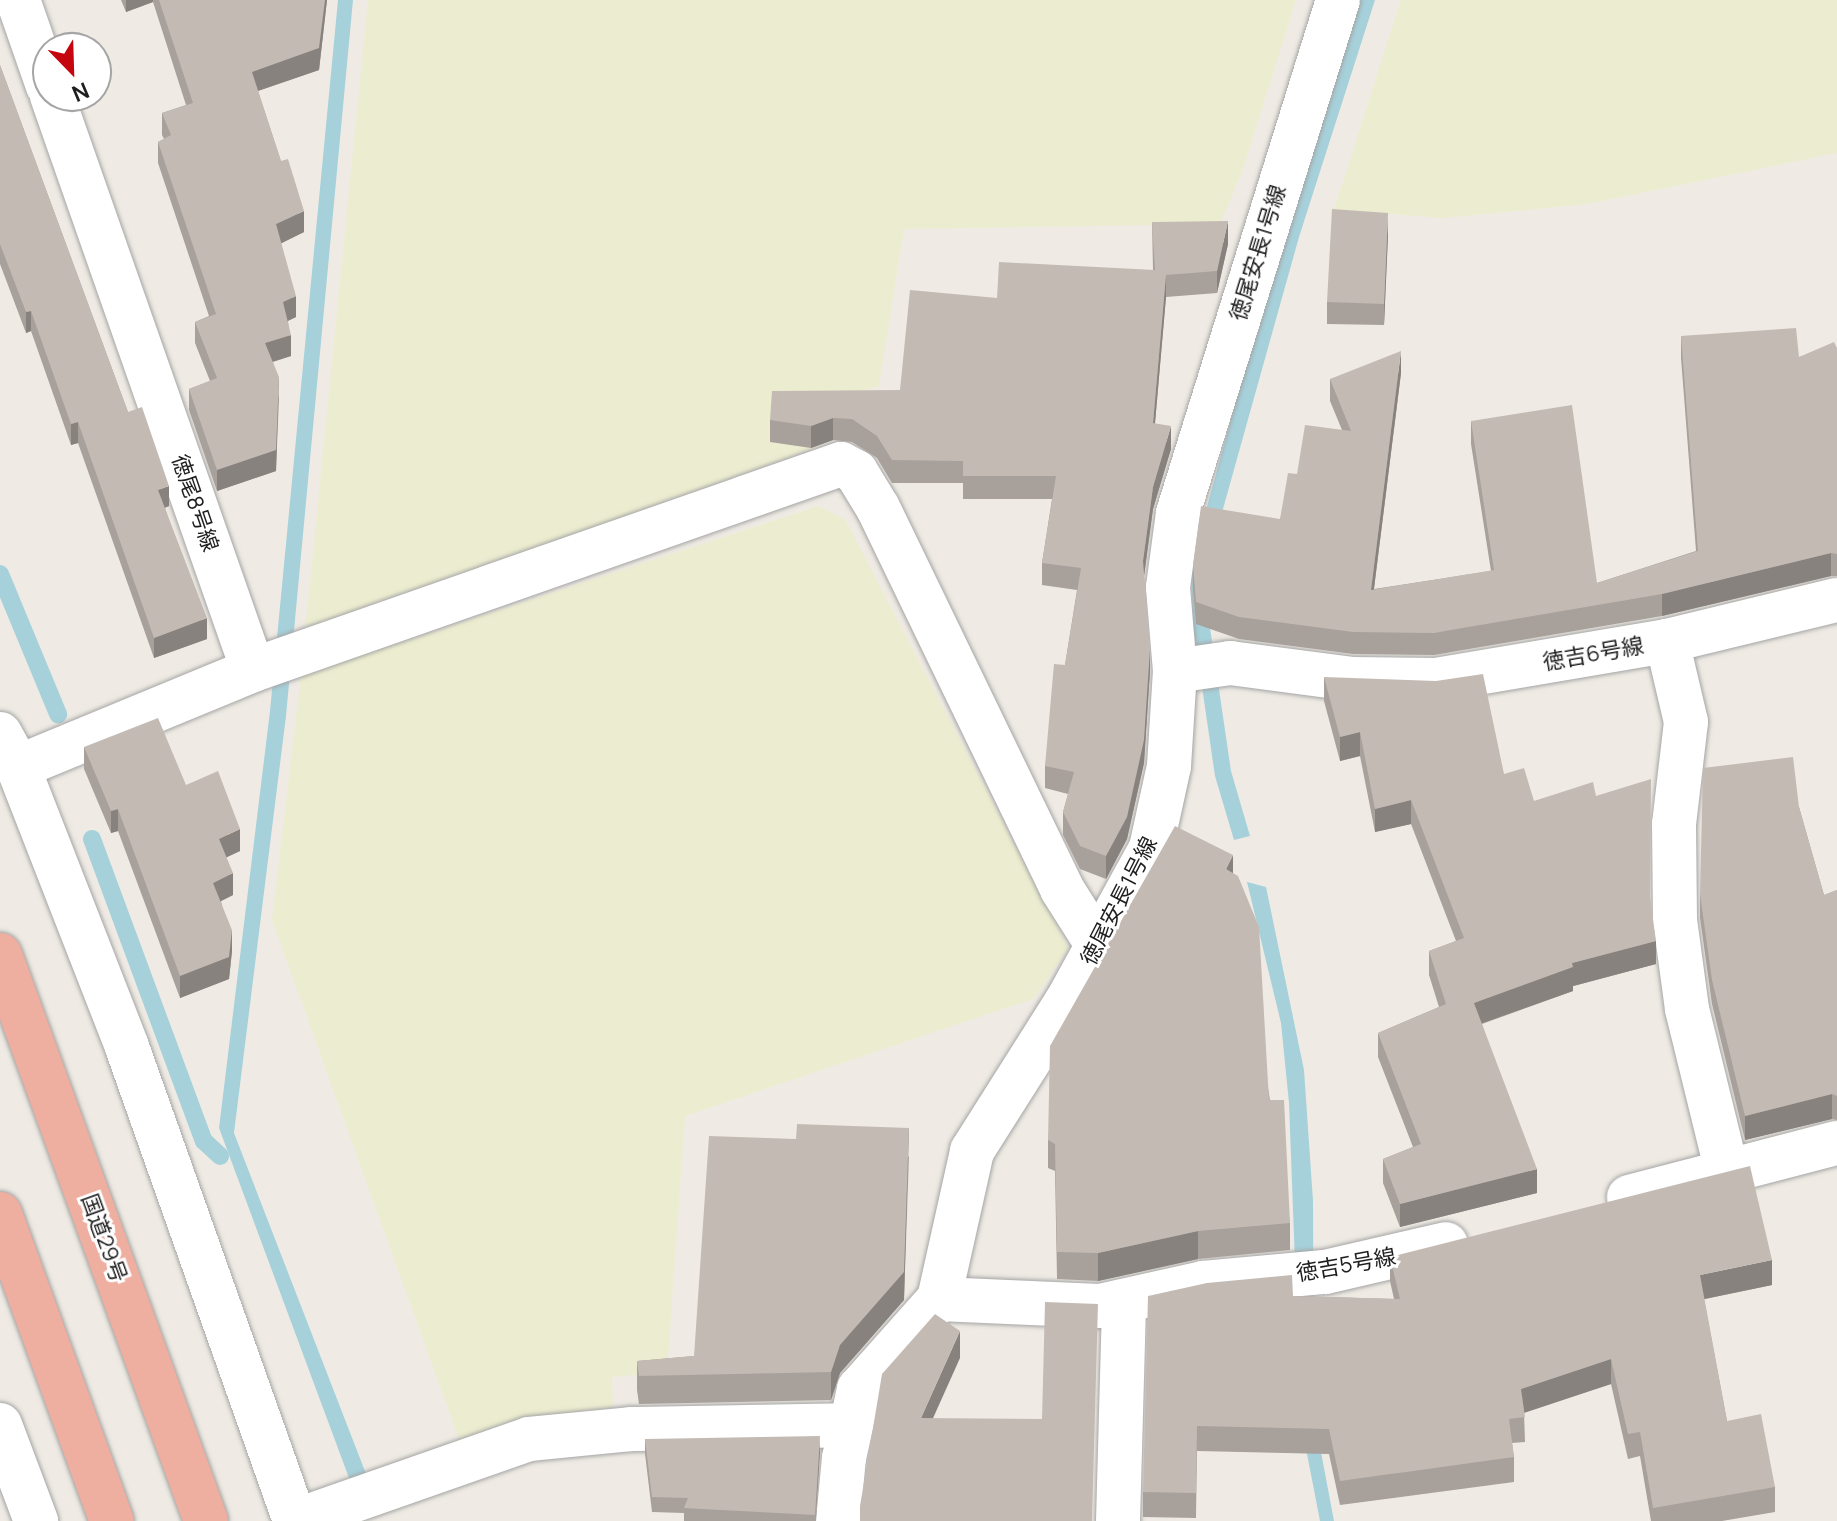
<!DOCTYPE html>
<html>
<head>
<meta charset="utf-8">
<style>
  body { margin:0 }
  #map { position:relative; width:1837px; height:1521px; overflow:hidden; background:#efebe4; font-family:Manrope,"Noto Sans JP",sans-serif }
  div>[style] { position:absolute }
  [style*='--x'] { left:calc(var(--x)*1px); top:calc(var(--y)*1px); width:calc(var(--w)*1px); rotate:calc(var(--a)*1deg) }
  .farmland>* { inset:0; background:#ecedd0 }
  .water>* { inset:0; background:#a6d1db }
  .stream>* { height:18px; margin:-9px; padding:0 9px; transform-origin:9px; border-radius:9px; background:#a6d1db }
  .roads { filter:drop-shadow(0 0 2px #a5a5a5) drop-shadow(0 0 2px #a5a5a5) }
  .minor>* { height:44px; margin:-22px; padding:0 22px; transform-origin:22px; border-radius:22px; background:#fff }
  .trunk>* { height:44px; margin:-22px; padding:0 22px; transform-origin:22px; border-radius:22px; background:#eeaea0 }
  .wall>* { inset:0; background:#a8a09b }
  .shaded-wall>* { inset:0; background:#88827e }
  .building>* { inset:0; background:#c3bab4 }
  span { translate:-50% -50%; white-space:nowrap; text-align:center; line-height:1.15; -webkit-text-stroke:6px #fff; paint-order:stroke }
  .street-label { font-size:22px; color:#1e1e1e }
  .north { position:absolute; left:32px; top:32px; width:80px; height:80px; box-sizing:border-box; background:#fff; border:2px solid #a5a5a5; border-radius:50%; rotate:157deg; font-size:22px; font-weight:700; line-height:32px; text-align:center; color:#1e1e1e }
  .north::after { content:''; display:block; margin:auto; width:28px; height:36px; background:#c6060e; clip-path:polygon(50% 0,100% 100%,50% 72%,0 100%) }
</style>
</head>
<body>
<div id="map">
  <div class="farmland">
    <i style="clip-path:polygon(368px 0,1296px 0,1243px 169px,1220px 224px,904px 229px,879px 386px,847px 395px,823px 445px,305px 633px)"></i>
    <i style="clip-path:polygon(1401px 0,1837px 0,1837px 153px,1587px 204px,1444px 218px,1334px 210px)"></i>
    <i style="clip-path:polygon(818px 506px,845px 519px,1068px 948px,1033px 999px,685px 1116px,667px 1372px,612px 1377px,613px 1414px,461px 1445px,272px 920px,301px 675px)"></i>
  </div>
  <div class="water">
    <i style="clip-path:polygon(338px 0,353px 0,286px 716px,234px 1133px,368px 1479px,352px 1486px,219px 1128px,270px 711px)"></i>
    <i style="clip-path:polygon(1357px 0,1375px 0,1299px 237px,1216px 534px,1209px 621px,1231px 771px,1250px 836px,1234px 840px,1215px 776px,1193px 625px,1191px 565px,1284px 226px)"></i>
    <i style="clip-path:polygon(1247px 882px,1266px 887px,1304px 1070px,1313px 1201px,1314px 1415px,1334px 1521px,1320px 1521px,1301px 1423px,1289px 1103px,1281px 1023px)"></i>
  </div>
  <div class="stream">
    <i style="--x:0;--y:574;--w:152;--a:67.5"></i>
    <i style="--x:92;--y:839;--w:322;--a:69.7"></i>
    <i style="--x:204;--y:1141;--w:22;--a:43"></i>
  </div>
  <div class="roads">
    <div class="minor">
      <i style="--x:18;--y:0;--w:91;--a:70.8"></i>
      <i style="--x:1667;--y:641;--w:175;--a:-13.6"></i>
      <i style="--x:253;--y:670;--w:623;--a:-19.31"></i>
      <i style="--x:841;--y:464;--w:17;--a:28"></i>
      <i style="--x:856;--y:472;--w:42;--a:58.6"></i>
      <i style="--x:878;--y:508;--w:423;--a:64.2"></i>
      <i style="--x:1062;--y:889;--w:67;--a:57.7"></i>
      <i style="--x:1175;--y:671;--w:56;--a:-8.3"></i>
      <i style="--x:1230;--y:663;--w:122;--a:7.5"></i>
      <i style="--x:1351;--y:679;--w:85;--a:0.7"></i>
      <i style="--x:1436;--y:680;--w:234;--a:-9.6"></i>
      <i style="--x:1667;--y:641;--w:83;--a:76.8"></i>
      <i style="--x:1686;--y:722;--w:103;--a:96.7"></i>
      <i style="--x:1674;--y:824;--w:96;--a:89.4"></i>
      <i style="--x:1675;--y:920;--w:90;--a:82.3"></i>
      <i style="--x:1687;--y:1009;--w:168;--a:76.2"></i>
      <i style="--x:0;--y:734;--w:38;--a:61"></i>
      <i style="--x:18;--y:767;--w:300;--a:68.7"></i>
      <i style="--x:127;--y:1047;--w:503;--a:70.48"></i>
      <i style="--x:18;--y:767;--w:254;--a:-22.4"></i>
      <i style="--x:253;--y:670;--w:608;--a:-109.3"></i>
      <i style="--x:1629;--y:1197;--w:215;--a:-14.6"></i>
      <i style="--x:939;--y:1299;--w:161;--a:2.5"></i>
      <i style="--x:1100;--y:1306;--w:106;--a:-12.6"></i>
      <i style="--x:1203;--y:1283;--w:122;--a:-5.2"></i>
      <i style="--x:1325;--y:1272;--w:124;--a:-13"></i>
      <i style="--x:0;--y:1425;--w:103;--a:69.4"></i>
      <i style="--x:295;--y:1521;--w:248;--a:-19.3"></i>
      <i style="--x:529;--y:1439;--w:102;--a:-5.6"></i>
      <i style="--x:631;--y:1429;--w:220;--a:-1"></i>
      <i style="--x:838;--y:1521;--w:63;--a:-84.6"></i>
      <i style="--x:844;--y:1458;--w:71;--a:-77.7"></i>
      <i style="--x:859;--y:1389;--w:120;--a:-48.4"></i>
      <i style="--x:939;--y:1299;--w:152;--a:-77.4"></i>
      <i style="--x:972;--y:1151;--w:178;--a:-57.7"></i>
      <i style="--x:1067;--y:1001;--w:175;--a:-61.2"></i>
      <i style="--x:1151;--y:848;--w:84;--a:-77.6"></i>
      <i style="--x:1169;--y:766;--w:95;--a:-86.4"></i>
      <i style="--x:1175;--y:671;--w:84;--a:-94.8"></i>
      <i style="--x:1168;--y:587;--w:75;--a:-82.3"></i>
      <i style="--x:1178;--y:513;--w:537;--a:-72.68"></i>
      <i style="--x:1118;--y:1521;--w:219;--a:-88.4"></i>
    </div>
    <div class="trunk">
      <i style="--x:0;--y:955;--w:602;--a:70"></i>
      <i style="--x:0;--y:1214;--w:327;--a:70"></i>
    </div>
  </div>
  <div class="wall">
    <i style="clip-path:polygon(121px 0,327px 0,319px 70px,258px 91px,304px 232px,281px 243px,296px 317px,288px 321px,291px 356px,273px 362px,279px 399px,276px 471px,217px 491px,189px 410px,189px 389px,210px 381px,195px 343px,195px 322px,209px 316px,158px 163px,158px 142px,164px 139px,162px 135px,162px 113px,186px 105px,153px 2px,126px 12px)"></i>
    <i style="clip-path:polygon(0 65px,128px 412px,169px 506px,165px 508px,207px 639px,154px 658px,78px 443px,71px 445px,31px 331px,26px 333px,0 264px)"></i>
    <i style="clip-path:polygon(1152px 222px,1228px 244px,1217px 293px,1166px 297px,1155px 423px,1171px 449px,1153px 509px,1144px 576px,1150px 671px,1144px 763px,1127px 839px,1106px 879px,1080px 869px,1063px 835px,1063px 812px,1068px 794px,1045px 788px,1045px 766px,1065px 665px,1077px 590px,1042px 585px,1042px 563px,1052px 499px,963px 499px,963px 483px,892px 483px,877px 458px,852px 442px,833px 440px,811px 448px,770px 442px,770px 420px,900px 390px,997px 298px,1153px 270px)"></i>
    <i style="clip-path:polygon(1388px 235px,1384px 325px,1327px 324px,1327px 302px)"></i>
    <i style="clip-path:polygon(1681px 336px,1799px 357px,1837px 348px,1837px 576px,1831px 576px,1662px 616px,1434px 655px,1353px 654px,1239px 639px,1196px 624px,1193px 588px,1193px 565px,1280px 519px,1297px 474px,1342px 430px,1330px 401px,1330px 379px,1401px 373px,1374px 589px,1491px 571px,1471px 444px,1471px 421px,1597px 583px,1696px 551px,1681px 358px)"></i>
    <i style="clip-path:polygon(1324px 677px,1504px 774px,1534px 801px,1596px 796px,1650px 899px,1656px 964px,1573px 986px,1573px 991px,1482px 1024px,1537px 1193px,1400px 1227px,1383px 1183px,1383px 1159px,1413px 1147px,1378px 1057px,1378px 1033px,1439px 1007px,1429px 975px,1429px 951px,1456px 941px,1411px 824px,1375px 832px,1360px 756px,1340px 761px,1324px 701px)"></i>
    <i style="clip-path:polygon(84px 747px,186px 785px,240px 851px,226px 857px,233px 895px,221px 901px,232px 951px,229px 979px,180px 998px,118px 831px,111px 833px,84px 769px)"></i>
    <i style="clip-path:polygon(1799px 807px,1824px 895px,1837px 890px,1837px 1120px,1832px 1119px,1745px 1140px,1712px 1004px,1700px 918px,1700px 894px)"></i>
    <i style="clip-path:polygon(1233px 873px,1290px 1223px,1290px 1250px,1198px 1259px,1098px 1281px,1057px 1279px,1055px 1171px,1048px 1168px,1048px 1140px)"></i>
    <i style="clip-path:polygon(909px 1156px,904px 1300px,840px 1373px,831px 1400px,639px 1404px,637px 1390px,637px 1361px,694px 1356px)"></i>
    <i style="clip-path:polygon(1390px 1257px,1772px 1285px,1704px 1299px,1727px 1421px,1775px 1487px,1775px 1512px,1722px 1521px,1651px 1521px,1640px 1456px,1628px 1459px,1611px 1384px,1524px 1412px,1525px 1442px,1512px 1443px,1514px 1457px,1514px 1482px,1340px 1505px,1329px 1454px,1197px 1451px,1196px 1518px,1143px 1517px,1143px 1492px,1293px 1296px,1394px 1299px,1390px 1281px)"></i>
    <i style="clip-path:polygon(645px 1439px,820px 1451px,816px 1521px,684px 1521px,684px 1513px,652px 1512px,645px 1454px)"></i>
  </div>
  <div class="shaded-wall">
    <i style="clip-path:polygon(126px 0,153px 0,153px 2px,126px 12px)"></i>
    <i style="clip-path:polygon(325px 0,327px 0,319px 70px,252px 93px,252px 72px)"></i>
    <i style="clip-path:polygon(304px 211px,304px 232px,276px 246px,276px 224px)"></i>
    <i style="clip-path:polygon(1388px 213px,1388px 235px,1384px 325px,1384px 304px)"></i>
    <i style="clip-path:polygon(1228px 221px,1228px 244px,1217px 293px,1217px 271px)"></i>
    <i style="clip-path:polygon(1166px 275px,1166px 297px,1153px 446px,1153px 423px)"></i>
    <i style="clip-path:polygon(296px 296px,296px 317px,283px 323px,283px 302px)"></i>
    <i style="clip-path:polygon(31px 311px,31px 331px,26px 333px,26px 312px)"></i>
    <i style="clip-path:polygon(291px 335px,291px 356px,265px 364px,265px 343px)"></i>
    <i style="clip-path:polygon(1401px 351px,1401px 373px,1371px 612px,1371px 590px)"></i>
    <i style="clip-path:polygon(279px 377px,276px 471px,217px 491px,217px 470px)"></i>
    <i style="clip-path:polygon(833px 418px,833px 440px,811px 448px,811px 426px)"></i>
    <i style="clip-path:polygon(78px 422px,78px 443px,71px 445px,71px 424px)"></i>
    <i style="clip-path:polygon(1171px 426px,1171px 449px,1153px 509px,1143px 584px,1143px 561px,1153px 487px)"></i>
    <i style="clip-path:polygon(169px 486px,169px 506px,158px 510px,158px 490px)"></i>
    <i style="clip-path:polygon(1831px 553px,1831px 576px,1662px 616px,1662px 594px)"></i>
    <i style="clip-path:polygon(207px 618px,207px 639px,154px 658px,154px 638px)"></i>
    <i style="clip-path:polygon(1150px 649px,1150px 671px,1144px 763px,1127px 839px,1106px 879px,1106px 856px)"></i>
    <i style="clip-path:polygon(1360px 732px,1360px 756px,1340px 761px,1340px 737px)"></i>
    <i style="clip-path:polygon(1411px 800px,1411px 824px,1375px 832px,1375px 809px)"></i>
    <i style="clip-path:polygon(118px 809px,118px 831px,111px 833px,111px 811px)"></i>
    <i style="clip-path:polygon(240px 829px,240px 851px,219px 861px,219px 839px)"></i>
    <i style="clip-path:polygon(1233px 855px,1233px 883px,1226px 869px)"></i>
    <i style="clip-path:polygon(233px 873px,233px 895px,213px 905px,213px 883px)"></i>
    <i style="clip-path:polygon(232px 930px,232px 951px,229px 979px,180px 998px,180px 976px)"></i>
    <i style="clip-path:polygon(1656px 941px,1656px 964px,1573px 986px,1573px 991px,1474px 1026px,1474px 1003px,1572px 963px)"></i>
    <i style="clip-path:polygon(1832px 1094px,1832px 1119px,1745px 1140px,1745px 1116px)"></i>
    <i style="clip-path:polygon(909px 1128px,904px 1300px,840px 1373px,831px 1400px,831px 1372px)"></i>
    <i style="clip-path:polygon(1537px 1169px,1537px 1193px,1400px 1227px,1400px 1204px)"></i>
    <i style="clip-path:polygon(1198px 1231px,1198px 1259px,1098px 1281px,1098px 1253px)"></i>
    <i style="clip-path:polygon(1772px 1260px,1772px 1285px,1700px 1300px,1700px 1275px)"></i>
    <i style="clip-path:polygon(960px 1331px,960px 1358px,921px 1445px,921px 1418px)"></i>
    <i style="clip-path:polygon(1611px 1359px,1611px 1384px,1521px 1414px,1521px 1389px)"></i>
    <i style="clip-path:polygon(820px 1436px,820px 1451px,815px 1521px)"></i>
  </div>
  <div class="building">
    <i style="clip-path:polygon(159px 0,325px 0,319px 48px,252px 72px,281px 161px,288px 159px,304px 211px,276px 224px,296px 296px,283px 302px,291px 335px,265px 343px,279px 377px,276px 450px,217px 470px,189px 389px,217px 378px,195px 322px,216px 314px,158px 142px,171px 135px,162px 113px,193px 103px)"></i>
    <i style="clip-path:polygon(0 65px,128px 412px,142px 407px,169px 486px,158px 490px,207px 618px,154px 638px,78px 422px,71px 424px,31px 311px,26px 312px,0 244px)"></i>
    <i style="clip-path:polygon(1332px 209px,1388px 213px,1384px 304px,1327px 302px)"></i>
    <i style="clip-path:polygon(1228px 221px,1217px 271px,1166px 275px,1153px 423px,1171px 426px,1153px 487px,1143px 561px,1150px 649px,1144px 740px,1127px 817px,1106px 856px,1080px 846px,1063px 812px,1074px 772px,1045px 766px,1054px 664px,1065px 665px,1081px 568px,1042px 563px,1056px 476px,963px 476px,963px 461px,892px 460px,877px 436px,852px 419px,833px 418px,811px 426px,770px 420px,772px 391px,900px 390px,910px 290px,997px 298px,999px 262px,1155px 270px,1152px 222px)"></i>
    <i style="clip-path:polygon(1796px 328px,1799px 357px,1834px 342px,1837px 348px,1837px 554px,1831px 553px,1662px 594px,1434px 633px,1353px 632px,1239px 617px,1196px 602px,1193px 565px,1201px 506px,1280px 519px,1288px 473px,1297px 474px,1305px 425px,1351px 431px,1330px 379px,1401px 351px,1371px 590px,1494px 570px,1471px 421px,1572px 405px,1597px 583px,1698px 551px,1681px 336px)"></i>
    <i style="clip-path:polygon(1483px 674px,1504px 774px,1524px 768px,1534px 801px,1593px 782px,1596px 796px,1651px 779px,1650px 897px,1656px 941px,1572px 963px,1573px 967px,1474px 1003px,1537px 1169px,1400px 1204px,1383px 1159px,1421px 1144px,1378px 1033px,1446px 1004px,1429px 951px,1464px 938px,1411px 800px,1375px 809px,1360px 732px,1340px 737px,1324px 677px,1436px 681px)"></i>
    <i style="clip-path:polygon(158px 718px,186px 785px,218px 771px,240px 829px,219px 839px,233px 873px,213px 883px,232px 930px,229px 957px,180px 976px,118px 809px,111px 811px,84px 747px)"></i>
    <i style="clip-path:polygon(1793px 757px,1799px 807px,1824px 895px,1837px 890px,1837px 1096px,1832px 1094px,1745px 1116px,1712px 980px,1700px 894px,1703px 768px)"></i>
    <i style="clip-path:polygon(1175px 826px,1233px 855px,1226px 869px,1238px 876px,1259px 927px,1269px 1100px,1284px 1100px,1290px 1223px,1198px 1231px,1098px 1253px,1057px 1252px,1055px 1144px,1048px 1140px,1050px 1046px)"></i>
    <i style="clip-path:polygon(797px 1124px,909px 1128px,904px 1272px,840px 1345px,831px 1372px,639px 1376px,637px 1361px,694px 1356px,709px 1136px,796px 1139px)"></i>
    <i style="clip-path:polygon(1750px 1166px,1772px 1260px,1700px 1275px,1727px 1421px,1761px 1414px,1775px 1487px,1653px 1508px,1640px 1432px,1628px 1434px,1611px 1359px,1521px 1389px,1525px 1417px,1509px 1419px,1514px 1457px,1340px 1481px,1329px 1429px,1197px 1426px,1196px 1493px,1143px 1492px,1148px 1296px,1207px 1283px,1292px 1275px,1293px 1296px,1400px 1299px,1390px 1257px)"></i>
    <i style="clip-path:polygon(1045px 1302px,1098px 1304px,1092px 1521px,860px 1521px,860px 1506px,882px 1374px,935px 1314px,960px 1331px,921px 1418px,1042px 1419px)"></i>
    <i style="clip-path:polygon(820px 1436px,815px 1515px,684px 1508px,688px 1498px,652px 1497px,645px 1439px)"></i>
  </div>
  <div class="street-label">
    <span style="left:1258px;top:253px;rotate:-73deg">徳尾安長1号線</span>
    <span style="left:195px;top:503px;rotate:71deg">徳尾8号線</span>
    <span style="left:1593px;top:654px;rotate:-10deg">徳吉6号線</span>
    <span style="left:1119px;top:901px;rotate:-63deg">徳尾安長1号線</span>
    <span style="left:104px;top:1238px;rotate:70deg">国道29号</span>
    <span style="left:1346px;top:1265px;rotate:-10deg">徳吉5号線</span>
  </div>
  <div class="north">N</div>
</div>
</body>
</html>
